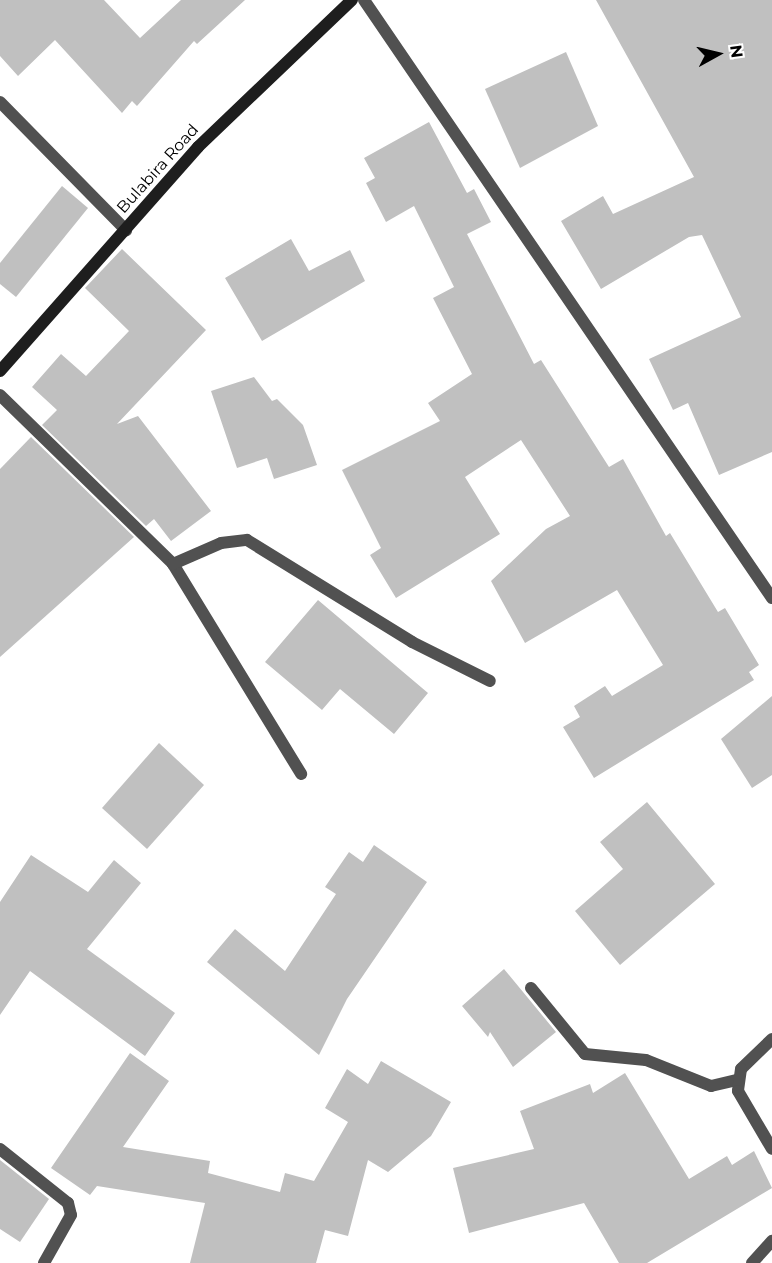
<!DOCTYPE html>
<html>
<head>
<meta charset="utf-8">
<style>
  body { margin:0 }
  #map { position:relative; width:772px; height:1263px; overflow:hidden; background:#fff; font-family:Montserrat,sans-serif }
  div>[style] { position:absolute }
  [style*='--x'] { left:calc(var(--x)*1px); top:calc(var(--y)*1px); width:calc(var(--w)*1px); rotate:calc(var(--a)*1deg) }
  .building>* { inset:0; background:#c0c0c0 }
  .lane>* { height:12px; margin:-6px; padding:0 6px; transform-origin:6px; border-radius:6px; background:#515151 }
  .street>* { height:12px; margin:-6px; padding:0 6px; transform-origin:6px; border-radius:6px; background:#515151 }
  .secondary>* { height:12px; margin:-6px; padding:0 6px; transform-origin:6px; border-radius:6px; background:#1e1e1e }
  span { translate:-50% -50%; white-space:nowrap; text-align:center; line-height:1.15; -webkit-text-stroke:4.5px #fff; paint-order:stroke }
  .street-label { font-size:16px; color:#000 }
  .north { position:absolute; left:688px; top:24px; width:60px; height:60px; -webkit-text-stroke:4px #fff; paint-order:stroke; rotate:82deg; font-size:16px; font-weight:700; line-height:24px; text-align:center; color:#000 }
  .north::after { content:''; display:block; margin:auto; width:21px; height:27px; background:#000; clip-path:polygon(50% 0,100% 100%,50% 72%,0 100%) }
</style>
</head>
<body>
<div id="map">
  <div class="building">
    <i style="clip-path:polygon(0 0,104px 0,140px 38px,181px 0,245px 0,197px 44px,194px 41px,137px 106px,132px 101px,122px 113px,55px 40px,18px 76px,0 56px)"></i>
    <i style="clip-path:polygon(596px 0,772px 0,772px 452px,719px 475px,688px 403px,673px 410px,649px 359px,741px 317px,702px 235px,689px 237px,601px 289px,561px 221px,603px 196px,613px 214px,694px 177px)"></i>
    <i style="clip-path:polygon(566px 52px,598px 126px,520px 168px,485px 89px)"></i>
    <i style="clip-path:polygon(429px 122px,467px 193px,474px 189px,491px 222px,467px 234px,534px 364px,541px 360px,609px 467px,623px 459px,666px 536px,670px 533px,718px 612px,725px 608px,759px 665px,749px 672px,754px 680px,594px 778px,563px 727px,580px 717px,574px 706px,605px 686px,612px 696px,663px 665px,617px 590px,525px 643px,491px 581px,546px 529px,570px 516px,521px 440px,465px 477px,500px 534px,396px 598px,370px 555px,381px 548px,342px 470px,440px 421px,428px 403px,472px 374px,433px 298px,454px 287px,414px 206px,386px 222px,366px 183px,375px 178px,364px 158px)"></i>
    <i style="clip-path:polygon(62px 186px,88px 208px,16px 297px,0 284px,0 263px)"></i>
    <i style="clip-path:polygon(291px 239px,309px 271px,350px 250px,365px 281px,262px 341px,225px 278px)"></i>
    <i style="clip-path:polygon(122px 249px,206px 330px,117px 424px,138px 416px,211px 511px,171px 541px,154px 519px,146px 526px,42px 425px,57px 410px,32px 387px,61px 354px,86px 376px,129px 331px,85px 288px)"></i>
    <i style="clip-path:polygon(254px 377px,272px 401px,277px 399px,303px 425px,317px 465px,274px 479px,267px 458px,237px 468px,211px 391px)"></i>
    <i style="clip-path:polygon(31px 437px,134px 537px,0 657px,0 469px)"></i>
    <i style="clip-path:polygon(318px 600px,428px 693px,394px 734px,340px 689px,322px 710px,265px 662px)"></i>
    <i style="clip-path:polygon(772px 696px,772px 775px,752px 788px,721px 739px)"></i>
    <i style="clip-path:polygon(159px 743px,204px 785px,147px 849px,102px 808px)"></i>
    <i style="clip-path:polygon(647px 802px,715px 884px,620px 965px,575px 911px,623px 869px,600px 842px)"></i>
    <i style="clip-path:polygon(374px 845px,427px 882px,347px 999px,319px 1055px,207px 962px,235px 929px,285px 971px,336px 894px,325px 887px,349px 852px,363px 862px)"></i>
    <i style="clip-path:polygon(31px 855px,88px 892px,114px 860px,141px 883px,87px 949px,175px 1013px,145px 1056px,30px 971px,0 1015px,0 902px)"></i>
    <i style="clip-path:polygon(504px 969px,556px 1032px,513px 1067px,490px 1032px,488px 1037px,462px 1006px)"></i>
    <i style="clip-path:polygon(130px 1053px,169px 1081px,123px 1147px,210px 1161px,208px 1173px,280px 1192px,285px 1173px,314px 1181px,348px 1122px,325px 1108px,347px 1069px,368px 1084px,381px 1061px,451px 1102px,431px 1136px,388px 1172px,368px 1160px,348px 1236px,325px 1230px,316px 1263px,190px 1263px,205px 1203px,97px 1186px,90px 1195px,51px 1168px)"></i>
    <i style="clip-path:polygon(625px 1073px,689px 1179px,727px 1156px,732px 1165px,754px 1151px,772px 1188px,647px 1263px,619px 1263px,584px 1203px,469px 1233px,453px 1168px,534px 1149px,520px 1111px,590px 1084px,593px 1093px)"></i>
    <i style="clip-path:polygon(0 1160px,49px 1199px,20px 1242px,0 1229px)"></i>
  </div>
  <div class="lane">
    <i style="--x:531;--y:988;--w:85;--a:50.7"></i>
    <i style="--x:585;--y:1054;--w:61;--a:5.6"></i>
    <i style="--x:646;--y:1060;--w:70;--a:21.8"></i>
    <i style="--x:711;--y:1086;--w:28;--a:-13"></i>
  </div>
  <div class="street">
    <i style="--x:364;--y:0;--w:724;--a:55.7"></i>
    <i style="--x:0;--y:102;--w:180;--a:45.5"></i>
    <i style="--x:0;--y:395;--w:242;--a:44.3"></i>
    <i style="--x:173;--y:564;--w:246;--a:58.6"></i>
    <i style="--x:173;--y:564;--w:52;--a:-23.6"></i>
    <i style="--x:221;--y:543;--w:26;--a:-7"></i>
    <i style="--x:247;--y:540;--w:194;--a:31.7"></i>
    <i style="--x:412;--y:642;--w:87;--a:26.6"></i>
    <i style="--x:772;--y:1039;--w:43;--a:135.9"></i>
    <i style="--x:741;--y:1069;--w:22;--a:98"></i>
    <i style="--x:738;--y:1091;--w:67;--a:59.6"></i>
    <i style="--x:0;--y:1149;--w:87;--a:38.5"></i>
    <i style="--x:68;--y:1203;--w:12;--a:76"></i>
    <i style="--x:71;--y:1215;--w:55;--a:119.4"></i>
    <i style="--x:752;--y:1263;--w:30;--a:-48"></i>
  </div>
  <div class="secondary">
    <i style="--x:0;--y:371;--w:299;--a:-48.5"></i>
    <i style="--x:198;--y:147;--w:213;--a:-43.7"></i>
  </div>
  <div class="street-label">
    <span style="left:158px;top:169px;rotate:-48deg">Bulabira Road</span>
  </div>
  <div class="north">N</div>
</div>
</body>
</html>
